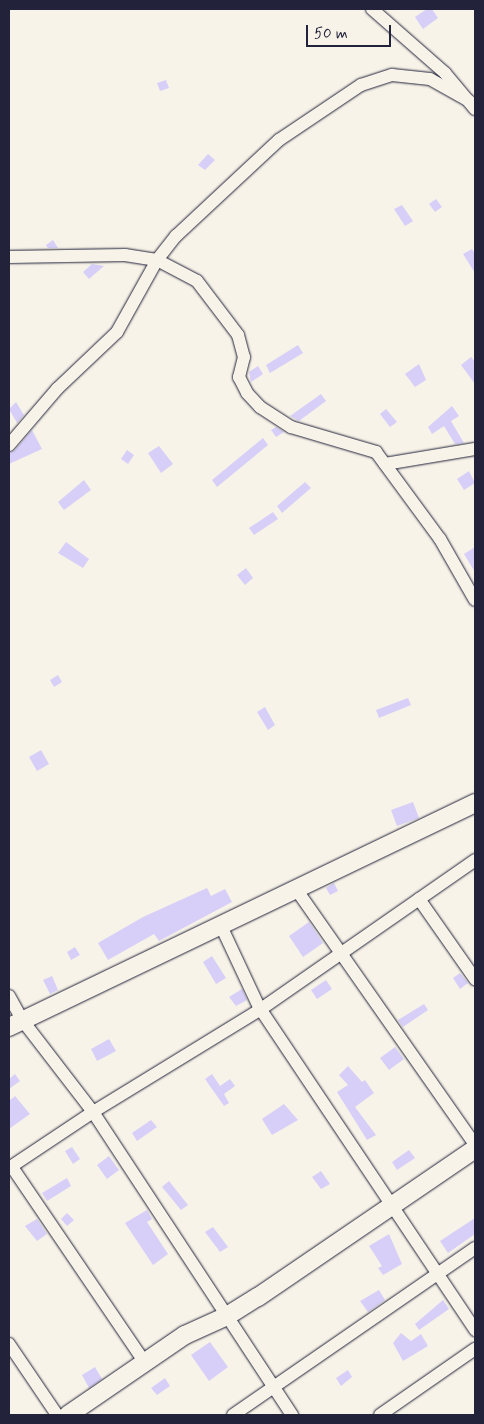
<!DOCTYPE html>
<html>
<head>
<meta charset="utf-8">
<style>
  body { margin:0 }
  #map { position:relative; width:484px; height:1424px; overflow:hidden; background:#f7f3e8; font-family:Mynerve,sans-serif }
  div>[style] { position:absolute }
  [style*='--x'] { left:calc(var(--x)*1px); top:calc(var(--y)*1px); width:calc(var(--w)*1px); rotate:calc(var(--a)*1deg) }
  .building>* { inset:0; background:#d7cff8 }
  .roads { filter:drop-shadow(0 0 1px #22223b) drop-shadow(0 0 1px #22223b) }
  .street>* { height:12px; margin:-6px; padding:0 6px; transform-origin:6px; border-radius:6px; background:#f7f3e8 }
  .secondary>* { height:18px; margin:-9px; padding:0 9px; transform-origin:9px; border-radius:9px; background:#f7f3e8 }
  span { translate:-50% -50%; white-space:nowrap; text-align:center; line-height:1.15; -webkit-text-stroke:5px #f7f3e8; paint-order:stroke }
  .frame { position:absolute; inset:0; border:10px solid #22223b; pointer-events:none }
  .scale { position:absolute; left:306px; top:25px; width:85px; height:22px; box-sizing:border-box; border:2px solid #22223b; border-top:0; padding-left:6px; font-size:15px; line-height:18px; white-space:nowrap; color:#22223b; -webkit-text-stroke:4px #f7f3e8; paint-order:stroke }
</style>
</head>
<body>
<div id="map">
  <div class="building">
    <i style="clip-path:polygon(427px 9px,432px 9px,438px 18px,423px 29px,415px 17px)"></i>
    <i style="clip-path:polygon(166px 80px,169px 88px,160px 91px,157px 83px)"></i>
    <i style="clip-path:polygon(208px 154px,215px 160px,205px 170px,198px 165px)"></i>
    <i style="clip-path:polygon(436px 199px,442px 207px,435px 212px,429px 204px)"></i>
    <i style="clip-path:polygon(402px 205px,413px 221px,405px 226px,394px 209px)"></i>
    <i style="clip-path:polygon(53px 240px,58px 248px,48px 248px,46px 245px)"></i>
    <i style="clip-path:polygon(472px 249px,475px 254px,475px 273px,463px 254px)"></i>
    <i style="clip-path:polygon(92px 264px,104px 266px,89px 279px,83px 272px)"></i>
    <i style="clip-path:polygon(298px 345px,303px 353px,270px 373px,266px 365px)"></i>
    <i style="clip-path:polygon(471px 357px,475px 362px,475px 384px,461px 365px)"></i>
    <i style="clip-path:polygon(419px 364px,426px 380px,415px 387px,405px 374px)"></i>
    <i style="clip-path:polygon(258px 366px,263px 374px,251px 382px,249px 372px)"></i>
    <i style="clip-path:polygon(321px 394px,326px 401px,299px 421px,290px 416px)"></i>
    <i style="clip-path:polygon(16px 402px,24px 415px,17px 423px,9px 409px)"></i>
    <i style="clip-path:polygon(452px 406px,459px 416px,451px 421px,464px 443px,455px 444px,444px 426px,432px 434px,428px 427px)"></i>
    <i style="clip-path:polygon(386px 409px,397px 422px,390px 427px,380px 414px)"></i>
    <i style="clip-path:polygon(276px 427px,284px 432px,276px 437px,271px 430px)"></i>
    <i style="clip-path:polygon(32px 430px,42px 449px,9px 464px,9px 453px,15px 450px)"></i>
    <i style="clip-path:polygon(263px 438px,268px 445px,217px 487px,212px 480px)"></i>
    <i style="clip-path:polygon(159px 446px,173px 464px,161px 473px,148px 453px)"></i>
    <i style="clip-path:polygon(127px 450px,134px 455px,128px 464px,121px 459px)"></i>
    <i style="clip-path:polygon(469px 471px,475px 483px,464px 490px,457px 479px)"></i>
    <i style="clip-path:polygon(84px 480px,91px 490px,64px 510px,58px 502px)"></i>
    <i style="clip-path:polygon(305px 482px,311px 488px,282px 513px,277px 506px)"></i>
    <i style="clip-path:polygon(273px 512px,278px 519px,254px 535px,249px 528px)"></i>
    <i style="clip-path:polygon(66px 542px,89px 559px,83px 568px,58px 553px)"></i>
    <i style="clip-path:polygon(475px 547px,475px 572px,464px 554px)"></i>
    <i style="clip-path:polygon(246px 568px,253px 578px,245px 585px,237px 575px)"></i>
    <i style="clip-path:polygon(58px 675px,62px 682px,54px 687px,50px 680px)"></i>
    <i style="clip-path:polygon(408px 698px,411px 705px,379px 718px,376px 710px)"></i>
    <i style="clip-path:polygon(265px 707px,275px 725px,268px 730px,257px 712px)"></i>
    <i style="clip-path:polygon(41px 750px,49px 764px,37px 771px,29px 757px)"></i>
    <i style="clip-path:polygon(413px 802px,419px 818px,397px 826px,391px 810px)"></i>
    <i style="clip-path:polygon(334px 883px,338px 891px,330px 895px,326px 888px)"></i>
    <i style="clip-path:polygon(207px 888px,211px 896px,225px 889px,232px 902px,159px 941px,154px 934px,108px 960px,98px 943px,143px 917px)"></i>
    <i style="clip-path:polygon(309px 922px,323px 943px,303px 957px,289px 936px)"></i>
    <i style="clip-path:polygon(75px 947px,80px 955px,71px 960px,67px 952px)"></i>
    <i style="clip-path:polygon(212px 956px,226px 978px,216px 984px,203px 962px)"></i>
    <i style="clip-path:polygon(460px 973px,468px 983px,460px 989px,453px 978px)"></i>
    <i style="clip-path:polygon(52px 976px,58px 990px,50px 994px,43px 980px)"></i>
    <i style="clip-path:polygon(326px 980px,332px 989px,317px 999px,311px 990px)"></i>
    <i style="clip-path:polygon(242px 989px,247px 1000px,236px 1006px,229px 997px)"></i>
    <i style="clip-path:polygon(424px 1004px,428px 1010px,403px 1027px,398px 1020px)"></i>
    <i style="clip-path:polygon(109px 1039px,116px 1051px,97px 1061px,91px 1049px)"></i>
    <i style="clip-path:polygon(395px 1047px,404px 1059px,389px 1070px,380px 1058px)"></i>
    <i style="clip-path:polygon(348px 1066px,362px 1082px,365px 1080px,374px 1093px,355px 1107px,376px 1135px,367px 1140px,337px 1092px,348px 1085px,339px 1075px)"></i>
    <i style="clip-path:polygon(15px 1074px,20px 1081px,9px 1089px,9px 1079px)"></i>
    <i style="clip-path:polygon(212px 1074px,220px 1086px,230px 1079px,235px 1086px,224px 1094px,229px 1103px,224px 1106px,205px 1079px)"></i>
    <i style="clip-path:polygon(15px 1096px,30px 1114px,9px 1129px,9px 1101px)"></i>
    <i style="clip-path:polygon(284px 1104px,298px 1120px,272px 1135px,262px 1119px)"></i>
    <i style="clip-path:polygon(151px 1120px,157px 1127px,137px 1141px,132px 1133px)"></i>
    <i style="clip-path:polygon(72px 1147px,80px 1159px,73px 1164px,65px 1151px)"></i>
    <i style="clip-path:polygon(409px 1150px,415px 1158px,397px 1170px,392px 1162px)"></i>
    <i style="clip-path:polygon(109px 1156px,119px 1170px,107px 1179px,97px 1165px)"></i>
    <i style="clip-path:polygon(321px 1171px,330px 1184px,321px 1189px,312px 1177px)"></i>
    <i style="clip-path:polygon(67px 1178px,71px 1186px,47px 1201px,42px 1193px)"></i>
    <i style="clip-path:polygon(169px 1181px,188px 1205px,181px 1210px,162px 1187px)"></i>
    <i style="clip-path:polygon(147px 1210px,152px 1219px,147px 1222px,168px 1254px,153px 1265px,125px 1223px)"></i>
    <i style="clip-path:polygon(67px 1213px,74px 1220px,67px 1226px,61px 1219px)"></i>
    <i style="clip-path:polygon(475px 1218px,475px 1234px,448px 1253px,440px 1241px)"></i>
    <i style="clip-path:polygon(37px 1219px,47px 1234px,37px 1241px,25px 1226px)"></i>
    <i style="clip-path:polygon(213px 1227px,228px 1247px,220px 1252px,205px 1232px)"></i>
    <i style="clip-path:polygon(389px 1234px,402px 1264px,383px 1275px,378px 1268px,382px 1266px,369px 1246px)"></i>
    <i style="clip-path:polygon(379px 1290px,385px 1300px,368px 1312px,360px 1301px)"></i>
    <i style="clip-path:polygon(443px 1300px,449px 1309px,419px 1330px,415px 1324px)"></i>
    <i style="clip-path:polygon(401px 1333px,411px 1341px,421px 1334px,428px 1346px,403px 1361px,393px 1343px)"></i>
    <i style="clip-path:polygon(210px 1342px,228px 1367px,209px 1381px,191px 1355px)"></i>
    <i style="clip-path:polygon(95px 1367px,102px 1379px,89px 1388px,82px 1375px)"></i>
    <i style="clip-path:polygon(348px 1370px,352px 1377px,341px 1386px,336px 1378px)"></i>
    <i style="clip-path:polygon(165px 1378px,170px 1386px,157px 1395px,151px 1388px)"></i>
  </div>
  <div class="roads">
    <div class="street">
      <i style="--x:372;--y:9;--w:97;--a:41.2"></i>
      <i style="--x:445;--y:73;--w:47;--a:50.2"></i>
      <i style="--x:9;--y:257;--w:116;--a:-1"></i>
      <i style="--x:125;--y:255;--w:32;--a:9"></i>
      <i style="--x:157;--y:260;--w:45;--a:27.7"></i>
      <i style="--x:197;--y:281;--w:68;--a:52.8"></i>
      <i style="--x:238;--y:335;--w:23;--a:75"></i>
      <i style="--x:244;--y:357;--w:21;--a:104"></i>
      <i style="--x:239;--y:377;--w:18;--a:63"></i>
      <i style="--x:247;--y:393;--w:19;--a:47"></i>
      <i style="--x:260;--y:407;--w:37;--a:33"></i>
      <i style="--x:291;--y:427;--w:89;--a:16.4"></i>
      <i style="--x:376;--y:452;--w:108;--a:53.7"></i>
      <i style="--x:440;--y:539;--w:70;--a:60.2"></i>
      <i style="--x:9;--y:445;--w:74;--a:-49.4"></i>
      <i style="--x:57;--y:389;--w:83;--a:-43.5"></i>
      <i style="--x:117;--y:332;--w:82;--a:-60.9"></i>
      <i style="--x:157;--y:260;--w:31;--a:-52"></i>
      <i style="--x:176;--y:236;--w:141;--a:-43"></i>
      <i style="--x:279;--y:140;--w:99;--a:-33.9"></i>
      <i style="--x:361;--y:85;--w:33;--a:-18"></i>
      <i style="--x:392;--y:75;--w:38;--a:6"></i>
      <i style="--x:430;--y:79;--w:45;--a:29.4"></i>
      <i style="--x:385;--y:464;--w:91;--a:-9.5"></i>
      <i style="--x:296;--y:889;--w:312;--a:55"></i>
      <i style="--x:419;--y:899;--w:98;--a:55"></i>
      <i style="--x:221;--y:926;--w:89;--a:64.9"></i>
      <i style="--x:259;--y:1007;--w:389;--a:56.2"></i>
      <i style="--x:9;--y:996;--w:29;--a:61"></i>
      <i style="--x:23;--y:1021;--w:115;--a:52.4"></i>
      <i style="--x:93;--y:1112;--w:363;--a:56.7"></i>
      <i style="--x:12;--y:1167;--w:237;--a:55.8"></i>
      <i style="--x:9;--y:1168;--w:101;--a:-33.7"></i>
      <i style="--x:93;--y:1112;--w:197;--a:-31.5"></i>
      <i style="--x:261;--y:1009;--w:261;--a:-34.8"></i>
      <i style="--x:9;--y:1344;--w:86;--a:55.9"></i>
      <i style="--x:233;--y:1415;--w:294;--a:-34.6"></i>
      <i style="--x:380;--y:1415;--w:116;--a:-34.8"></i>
    </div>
    <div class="secondary">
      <i style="--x:9;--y:1027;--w:517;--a:-25.67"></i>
      <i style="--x:68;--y:1415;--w:142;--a:-34.4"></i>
      <i style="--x:185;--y:1335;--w:46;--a:-24.3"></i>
      <i style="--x:227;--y:1316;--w:36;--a:-32"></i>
      <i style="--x:258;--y:1297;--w:263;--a:-34.3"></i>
    </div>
  </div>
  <div class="frame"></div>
  <div class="scale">50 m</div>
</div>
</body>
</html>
